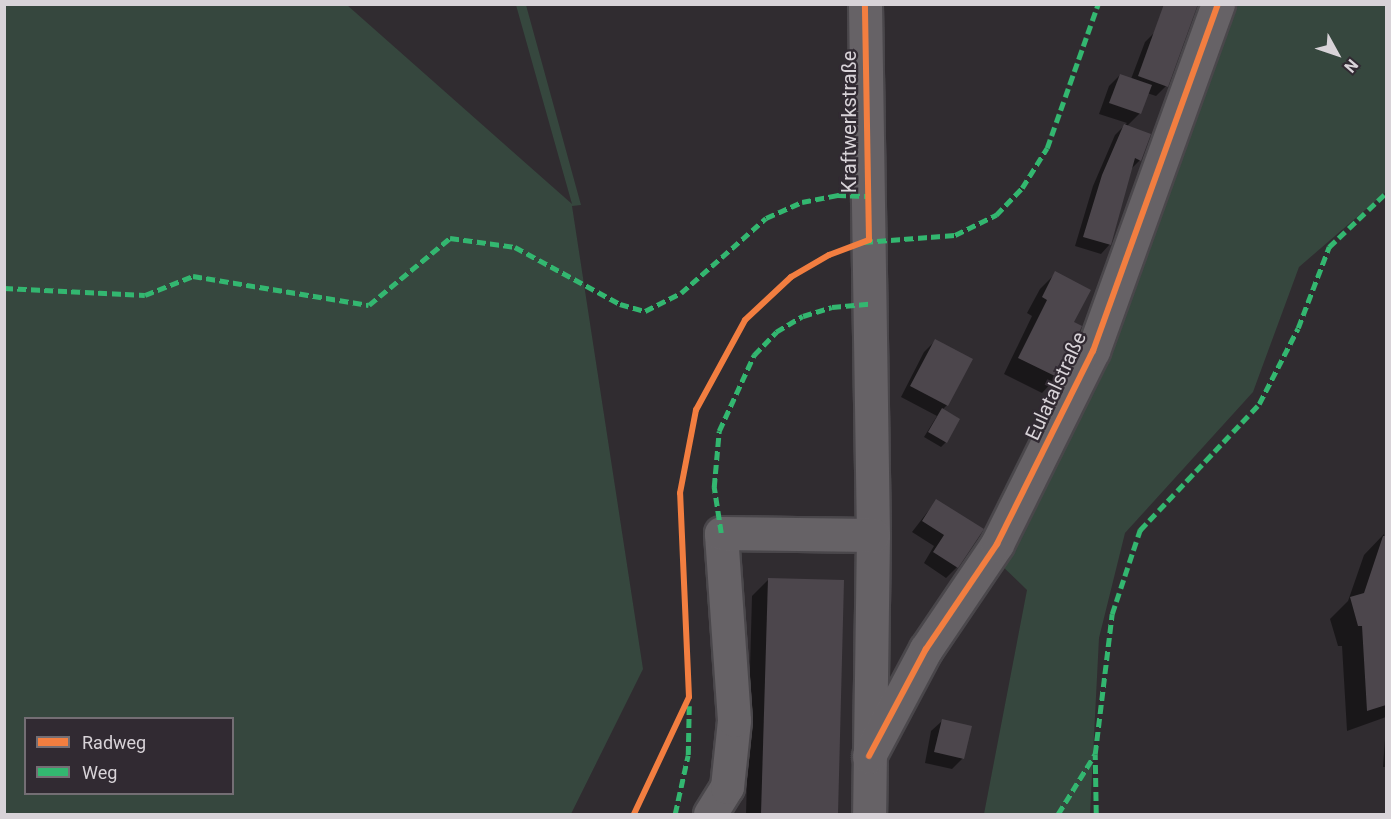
<!DOCTYPE html>
<meta charset="utf-8">
<style>
body{margin:0}
#map{position:relative;width:1391px;height:819px;overflow:hidden;background:#302c30;font-family:Roboto,sans-serif}
div>[style]{position:absolute}
.green>*{inset:0;background:#36473e}
.shadow>*{inset:0;background:#0007}
.building>*{inset:0;background:#4c464c}
.roads{filter:drop-shadow(2px 0 #4a474b) drop-shadow(-2px 0 #4a474b) drop-shadow(0 2px #4a474b) drop-shadow(0 -2px #4a474b)}
.minor>*{height:33px;margin:-16.5px;padding:0 16.5px;transform-origin:16.5px;border-radius:16.5px;background:#666266}
.quiet>*{height:4.5px;margin-top:-2.25px;transform-origin:0;background:repeating-linear-gradient(90deg,#33b770 0 9px,transparent 0 13.5px)}
.cycleway>*{height:6px;margin:-3px;padding:0 3px;transform-origin:3px;border-radius:3px;background:#f27e40}
span{translate:-50% -50%;white-space:nowrap;text-align:center;line-height:1.15;-webkit-text-stroke:4.5px #312a32;paint-order:stroke}
.street-label{font-size:20px;color:#d8d3d8}
.frame{position:absolute;inset:0;border:6px solid #d8d3d8;pointer-events:none}
.legend{position:absolute;left:24px;top:717px;width:210px;height:78px;box-sizing:border-box;background:#312a32;border:2px solid #746e74;margin:0;padding:8px 10px;list-style:none;font-size:18px;color:#d8d3d8}
.legend li{display:flex;align-items:center;gap:12px;height:30px}
.legend b{width:30px;border:2px solid #746e74}
.north{position:absolute;left:1307px;top:24px;width:60px;height:60px;-webkit-text-stroke:4px #312a32;paint-order:stroke;rotate:130deg;font-size:16px;font-weight:700;line-height:24px;text-align:center;color:#d8d3d8}
.north::after{content:'';display:block;margin:auto;width:21px;height:27px;background:#d8d3d8;clip-path:polygon(50% 0,100% 100%,50% 72%,0 100%)}
</style>
<div id="map">
<div class="green">
<i style="clip-path:polygon(evenodd,5px 4px,347px 5px,572px 204px,516px 5px,526px 5px,581px 205px,572px 206px,643px 669px,571px 814px,5px 814px,5px 4px,26px 718px,232px 718px,232px 794px,26px 794px,26px 718px)"></i>
<i style="clip-path:polygon(1235px 5px,1386px 5px,1386px 192px,1299px 267px,1253px 392px,1125px 533px,1099px 638px,1090px 814px,984px 814px,1027px 590px,997px 561px,1227px 15px)"></i>
</div>
<div class="shadow">
<i style="clip-path:polygon(1155px 32px,1166px 86px,1156px 96px,1147px 93px,1140px 113px,1127px 126px,1140px 160px,1131px 169px,1110px 244px,1101px 254px,1075px 246px,1093px 186px,1115px 135px,1127px 123px,1099px 114px,1109px 86px,1120px 75px,1131px 79px,1145px 42px)"></i>
<i style="clip-path:polygon(1056px 273px,1057px 377px,1042px 393px,1004px 374px,1032px 316px,1027px 313px,1040px 289px)"></i>
<i style="clip-path:polygon(935px 341px,947px 405px,942px 410px,946px 442px,941px 447px,924px 437px,937px 416px,901px 397px,924px 352px)"></i>
<i style="clip-path:polygon(936px 501px,957px 567px,946px 578px,924px 563px,934px 546px,912px 532px)"></i>
<i style="clip-path:polygon(1384px 534px,1386px 717px,1347px 731px,1342px 646px,1338px 646px,1330px 619px,1348px 601px,1364px 555px)"></i>
<i style="clip-path:polygon(768px 580px,843px 582px,836px 814px,746px 814px,752px 596px)"></i>
<i style="clip-path:polygon(942px 721px,963px 758px,952px 769px,925px 763px,931px 731px)"></i>
<i style="clip-path:polygon(1386px 725px,1386px 767px,1383px 767px)"></i>
</div>
<div class="building">
<i style="clip-path:polygon(1164px 4px,1198px 4px,1168px 87px,1138px 76px)"></i>
<i style="clip-path:polygon(1120px 74px,1152px 85px,1141px 114px,1109px 103px)"></i>
<i style="clip-path:polygon(1124px 124px,1151px 134px,1141px 161px,1135px 158px,1111px 245px,1083px 237px,1102px 175px)"></i>
<i style="clip-path:polygon(1055px 271px,1091px 290px,1074px 322px,1082px 326px,1059px 378px,1018px 358px,1047px 300px,1042px 297px)"></i>
<i style="clip-path:polygon(935px 339px,973px 359px,948px 406px,910px 386px)"></i>
<i style="clip-path:polygon(942px 408px,960px 419px,947px 443px,928px 432px)"></i>
<i style="clip-path:polygon(936px 499px,984px 529px,958px 568px,933px 552px,944px 535px,922px 521px)"></i>
<i style="clip-path:polygon(1383px 536px,1386px 536px,1386px 705px,1367px 711px,1362px 626px,1358px 626px,1350px 597px,1364px 593px)"></i>
<i style="clip-path:polygon(768px 578px,844px 580px,838px 814px,761px 814px)"></i>
<i style="clip-path:polygon(942px 719px,972px 726px,964px 759px,934px 752px)"></i>
</div>
<div class="roads">
<div class="minor">
<i style="left:865px;top:4px;width:531px;rotate:89.14deg"></i>
<i style="left:873px;top:535px;width:279px;rotate:90.8deg"></i>
<i style="left:869px;top:756px;width:121px;rotate:-62deg"></i>
<i style="left:926px;top:649px;width:127px;rotate:-55.9deg"></i>
<i style="left:997px;top:544px;width:216px;rotate:-63.6deg"></i>
<i style="left:1093px;top:351px;width:369px;rotate:-70.2deg"></i>
<i style="left:710px;top:814px;width:32px;rotate:-58deg"></i>
<i style="left:727px;top:787px;width:67px;rotate:-84deg"></i>
<i style="left:734px;top:720px;width:187px;rotate:-94deg"></i>
<i style="left:721px;top:533px;width:152px;rotate:0.8deg"></i>
</div>
</div>
<div class="quiet">
<i style="left:864px;top:242px;width:91px;rotate:-4.4deg"></i>
<i style="left:955px;top:235px;width:46px;rotate:-26deg"></i>
<i style="left:996px;top:215px;width:37px;rotate:-46deg"></i>
<i style="left:1022px;top:188px;width:47px;rotate:-58deg"></i>
<i style="left:1047px;top:148px;width:153px;rotate:-70.5deg"></i>
<i style="left:4px;top:288px;width:141px;rotate:2.8deg"></i>
<i style="left:145px;top:295px;width:52px;rotate:-21.6deg"></i>
<i style="left:193px;top:276px;width:178px;rotate:9.4deg"></i>
<i style="left:369px;top:305px;width:105px;rotate:-39.6deg"></i>
<i style="left:450px;top:238px;width:66px;rotate:7.9deg"></i>
<i style="left:515px;top:247px;width:119px;rotate:28.5deg"></i>
<i style="left:620px;top:304px;width:26px;rotate:16deg"></i>
<i style="left:645px;top:311px;width:40px;rotate:-26.6deg"></i>
<i style="left:681px;top:293px;width:113px;rotate:-41.4deg"></i>
<i style="left:766px;top:218px;width:39px;rotate:-24deg"></i>
<i style="left:802px;top:202px;width:36px;rotate:-11deg"></i>
<i style="left:837px;top:195px;width:29px;rotate:2deg"></i>
<i style="left:721px;top:533px;width:47px;rotate:-98.7deg"></i>
<i style="left:714px;top:487px;width:56px;rotate:-84.9deg"></i>
<i style="left:719px;top:431px;width:84px;rotate:-65.3deg"></i>
<i style="left:754px;top:355px;width:32px;rotate:-46deg"></i>
<i style="left:776px;top:332px;width:31px;rotate:-31deg"></i>
<i style="left:803px;top:316px;width:30px;rotate:-17deg"></i>
<i style="left:832px;top:307px;width:37px;rotate:-5deg"></i>
<i style="left:675px;top:814px;width:60px;rotate:-77.6deg"></i>
<i style="left:688px;top:755px;width:49px;rotate:-88.8deg"></i>
<i style="left:1058px;top:814px;width:70px;rotate:-58.3deg"></i>
<i style="left:1096px;top:814px;width:60px;rotate:-91deg"></i>
<i style="left:1095px;top:754px;width:141px;rotate:-83.1deg"></i>
<i style="left:1112px;top:614px;width:89px;rotate:-71.6deg"></i>
<i style="left:1140px;top:530px;width:173px;rotate:-46.6deg"></i>
<i style="left:1259px;top:404px;width:85px;rotate:-62.8deg"></i>
<i style="left:1298px;top:328px;width:87px;rotate:-69.1deg"></i>
<i style="left:1329px;top:247px;width:79px;rotate:-43.5deg"></i>
</div>
<div class="cycleway">
<i style="left:869px;top:756px;width:121px;rotate:-62deg"></i>
<i style="left:926px;top:649px;width:127px;rotate:-55.9deg"></i>
<i style="left:997px;top:544px;width:216px;rotate:-63.6deg"></i>
<i style="left:1093px;top:351px;width:369px;rotate:-70.2deg"></i>
<i style="left:634px;top:814px;width:129px;rotate:-64.8deg"></i>
<i style="left:689px;top:697px;width:204px;rotate:-92.5deg"></i>
<i style="left:680px;top:493px;width:85px;rotate:-79.1deg"></i>
<i style="left:696px;top:410px;width:102px;rotate:-61.4deg"></i>
<i style="left:745px;top:320px;width:63px;rotate:-43.1deg"></i>
<i style="left:791px;top:277px;width:44px;rotate:-30.1deg"></i>
<i style="left:829px;top:255px;width:43px;rotate:-20.6deg"></i>
<i style="left:869px;top:240px;width:236px;rotate:-91deg"></i>
</div>
<div class="street-label">
<span style="left:849px;top:122px;rotate:-90deg">Kraftwerkstraße</span>
<span style="left:1056px;top:386px;rotate:-65deg">Eulatalstraße</span>
</div>
<div class="frame"></div>
<ul class="legend">
<li><b style="height:8px;background:#f27e40"></b>Radweg</li>
<li><b style="height:8px;background:#33b770"></b>Weg</li>
</ul>
<div class="north">N</div>
</div>
